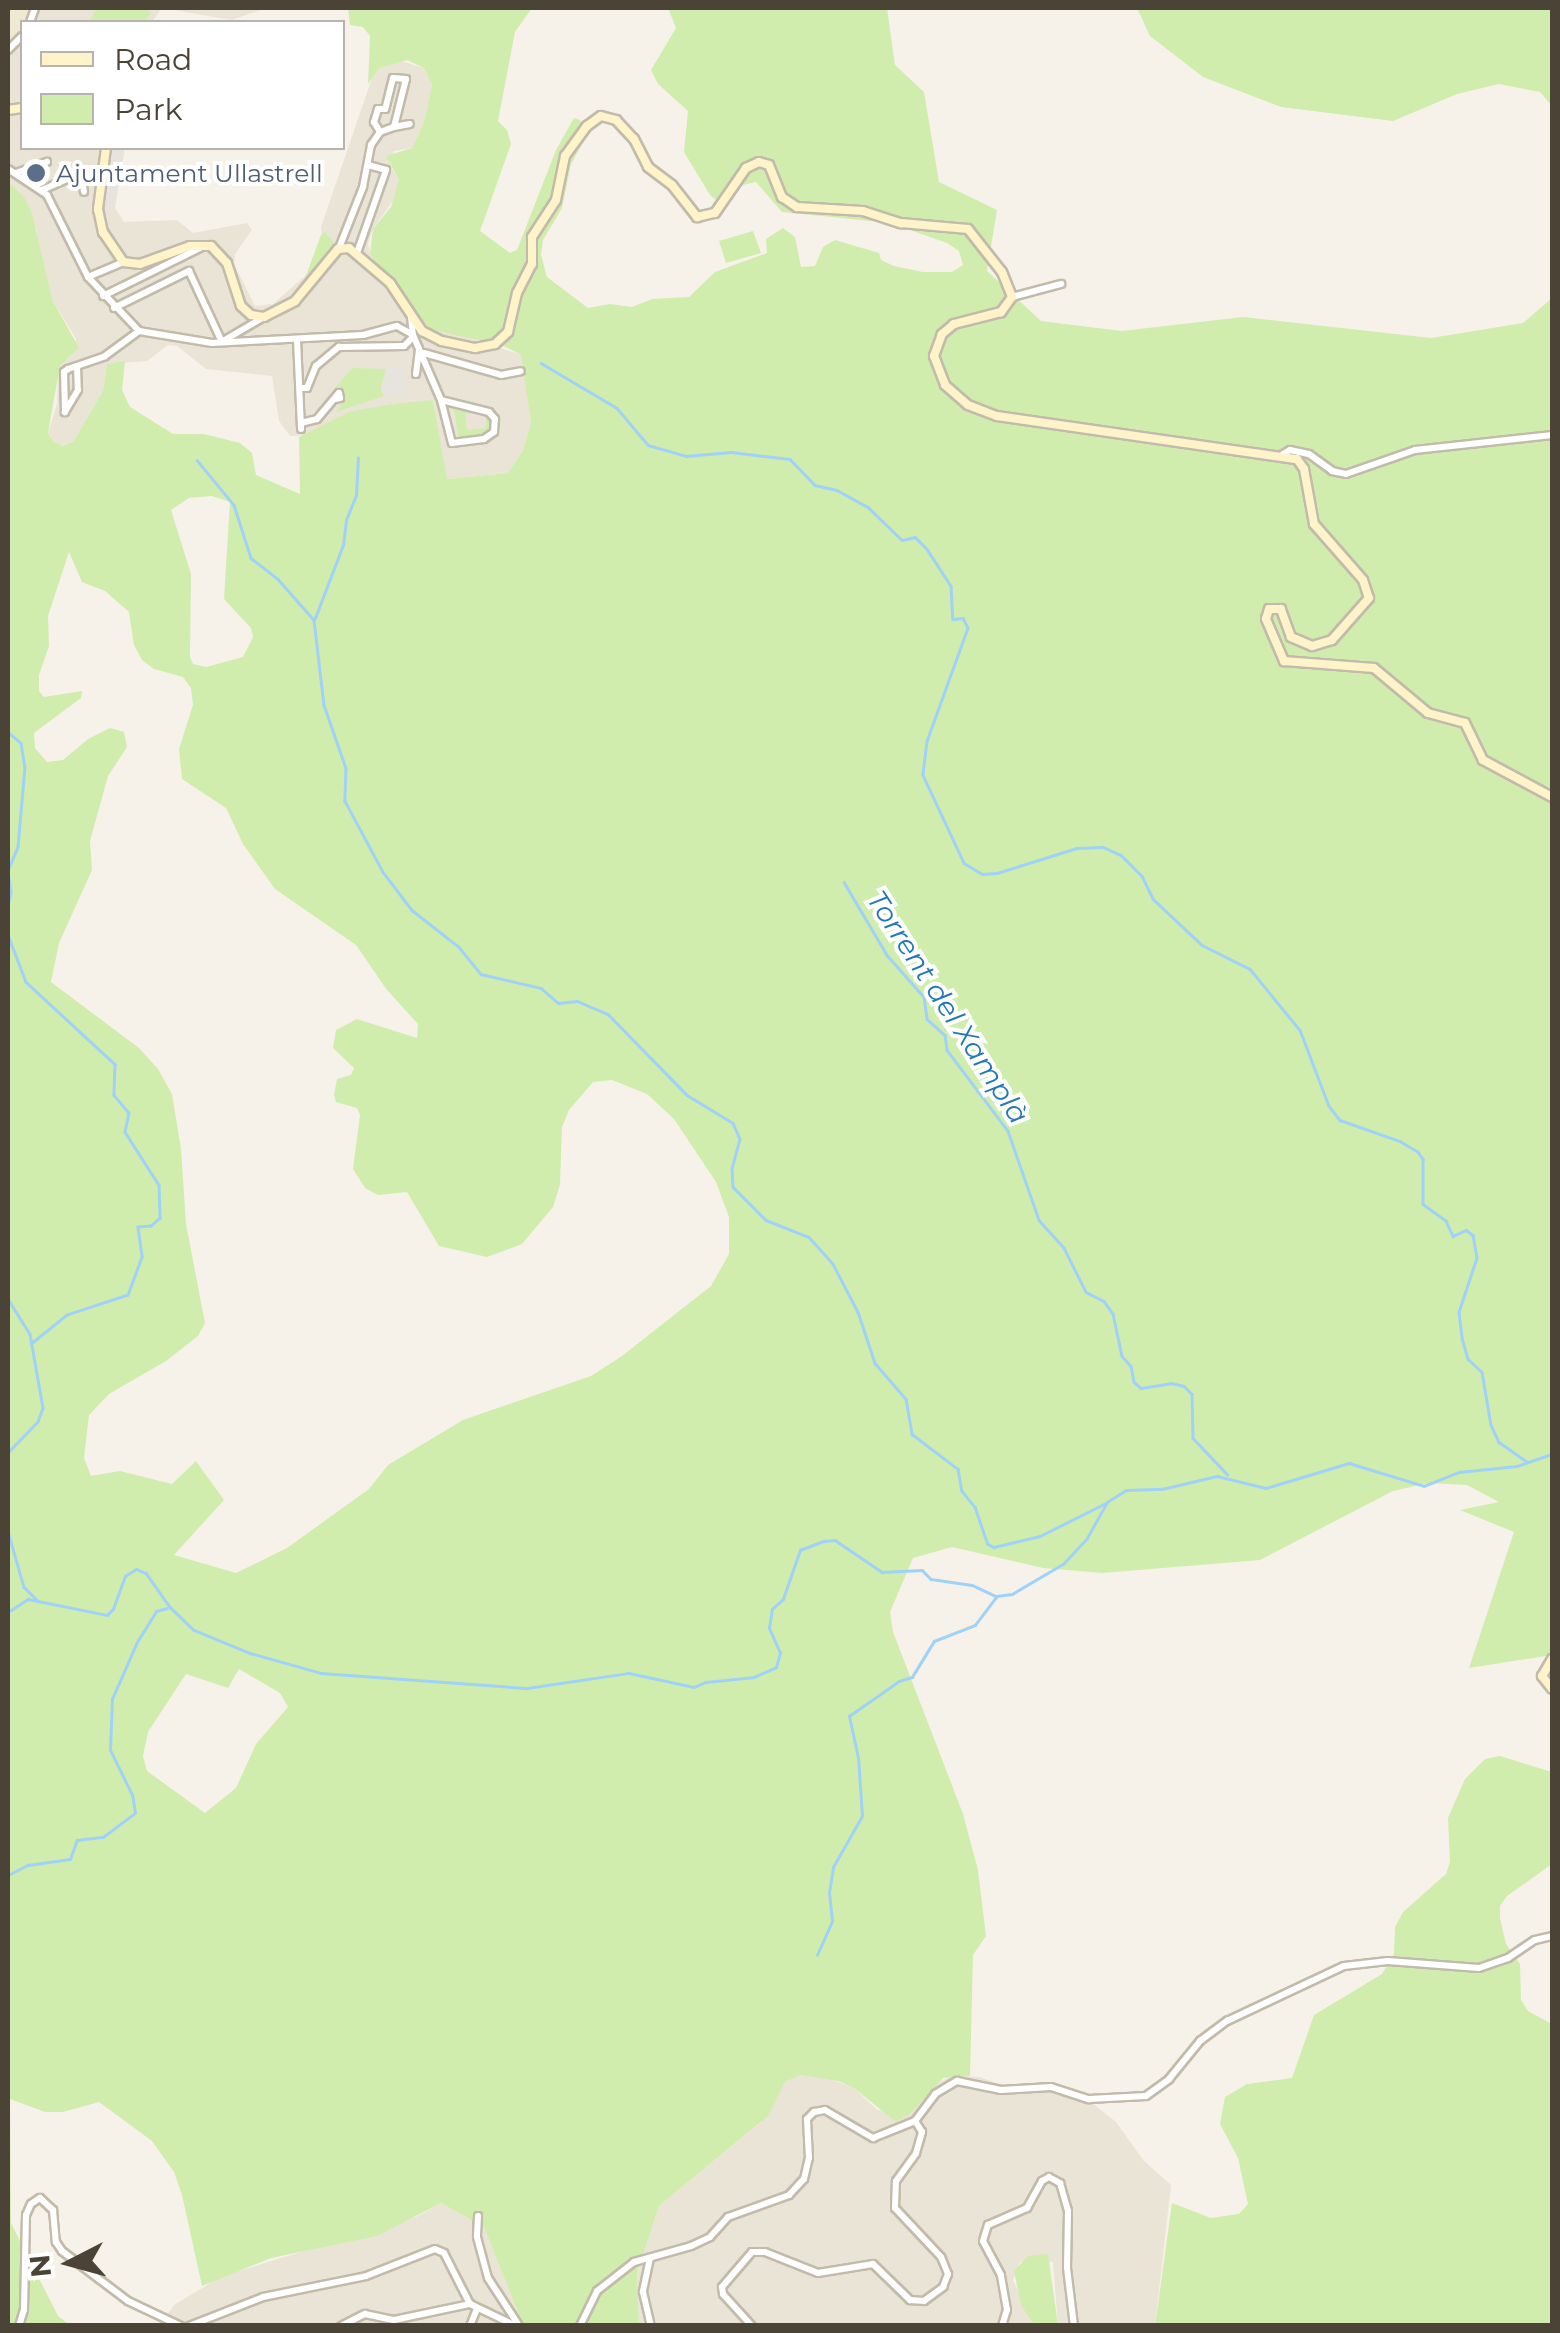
<!DOCTYPE html>
<meta charset="utf-8">
<style>
body{margin:0}
#map{position:relative;width:1560px;height:2333px;overflow:hidden;background:#f6f2e9;font-family:Montserrat,sans-serif}
div>[style]{position:absolute}
.residential>*{inset:0;background:#eae4d6}
.education>*{inset:0;background:#f0e8d1}
.green>*{inset:0;background:#d0edae}
.parking>*{inset:0;background:#e7e4e0}
.stream>*{height:2.5px;margin:-1.25px;padding:0 1.25px;transform-origin:1.25px;border-radius:1.25px;background:#a0d2f7}
.roads{filter:drop-shadow(2px 0 #c2baaa) drop-shadow(-2px 0 #c2baaa) drop-shadow(0 2px #c2baaa) drop-shadow(0 -2px #c2baaa)}
.street>*{height:6px;margin:-3px;padding:0 3px;transform-origin:3px;border-radius:3px;background:#fff}
.secondary>*{height:8px;margin:-4px;padding:0 4px;transform-origin:4px;border-radius:4px;background:#fff3c9}
.dots>*{width:28px;height:28px;translate:-50% -50%;box-sizing:border-box;border:5px solid #fff;border-radius:50%}
span{translate:-50% -50%;white-space:nowrap;text-align:center;line-height:1.15;-webkit-text-stroke:8px #fff;paint-order:stroke}
.service-label{font-size:25px;color:#4e5e75}
.left{translate:0 -50%;text-align:left}
.water-label{font-size:28px;color:#2377b8;font-style:italic}
.frame{position:absolute;inset:0;border:10px solid #4a4336;pointer-events:none}
.legend{position:absolute;left:20px;top:20px;width:325px;height:130px;box-sizing:border-box;background:#fff;border:2px solid #b7b4af;margin:0;padding:12px 18px;list-style:none;font-size:30px;color:#4a4336}
.legend li{display:flex;align-items:center;gap:20px;height:50px}
.legend b{width:50px;border:2px solid #b7b4af}
.north{position:absolute;left:20px;top:2213px;width:100px;height:100px;-webkit-text-stroke:8px #fff;paint-order:stroke;rotate:264deg;font-size:28px;font-weight:700;line-height:40px;text-align:center;color:#4a4336}
.north::after{content:'';display:block;margin:auto;width:35px;height:45px;background:#4a4336;clip-path:polygon(50% 0,100% 100%,50% 72%,0 100%)}
</style>
<div id="map">
<div class="residential">
<i style="clip-path:polygon(8px 8px,266px 8px,232px 20px,162px 8px,152px 22px,22px 22px,22px 148px,125px 148px,115px 208px,124px 222px,177px 220px,193px 233px,247px 223px,252px 230px,235px 254px,234px 264px,255px 306px,273px 304px,314px 268px,323px 248px,321px 227px,373px 75px,379px 68px,398px 60px,424px 68px,432px 85px,424px 122px,412px 148px,394px 151px,390px 165px,399px 180px,395px 198px,373px 229px,368px 244px,371px 254px,395px 280px,422px 323px,522px 355px,531px 423px,523px 450px,508px 473px,446px 479px,433px 400px,351px 411px,308px 435px,290px 436px,279px 421px,272px 376px,206px 369px,177px 346px,168px 345px,147px 361px,107px 364px,103px 391px,73px 442px,63px 446px,53px 441px,48px 433px,57px 404px,58px 375px,60px 366px,73px 354px,76px 339px,52px 299px,37px 249px,37px 230px,8px 182px)"></i>
<i style="clip-path:polygon(801px 2075px,828px 2078px,854px 2088px,877px 2110px,911px 2113px,936px 2084px,952px 2076px,979px 2077px,1006px 2086px,1041px 2082px,1073px 2088px,1116px 2122px,1144px 2161px,1171px 2185px,1155px 2325px,1058px 2325px,1053px 2262px,1020px 2262px,1013px 2280px,1034px 2326px,639px 2325px,637px 2273px,659px 2206px,761px 2122px,785px 2082px)"></i>
<i style="clip-path:polygon(441px 2203px,484px 2227px,521px 2320px,517px 2326px,159px 2326px,174px 2305px,222px 2276px,416px 2217px)"></i>
</div>
<div class="education">
<i style="clip-path:polygon(8px 8px,30px 8px,28px 19px,10px 43px)"></i>
</div>
<div class="green">
<i style="clip-path:polygon(97px 8px,142px 8px,151px 12px,145px 22px,89px 22px)"></i>
<i style="clip-path:polygon(evenodd,348px 8px,532px 8px,515px 32px,498px 121px,507px 130px,511px 144px,480px 231px,510px 253px,517px 250px,556px 150px,574px 118px,580px 120px,586px 137px,571px 164px,562px 208px,543px 240px,541px 255px,547px 277px,588px 308px,610px 304px,632px 307px,652px 299px,689px 297px,715px 272px,767px 253px,766px 239px,783px 228px,795px 237px,801px 267px,815px 266px,823px 247px,835px 240px,879px 253px,881px 260px,894px 266px,923px 272px,952px 272px,963px 265px,959px 251px,947px 243px,890px 223px,782px 212px,756px 182px,743px 185px,732px 198px,716px 200px,710px 195px,684px 152px,688px 111px,658px 84px,651px 70px,676px 28px,668px 8px,887px 8px,895px 65px,924px 92px,939px 182px,997px 210px,987px 271px,1041px 321px,1122px 331px,1243px 317px,1431px 338px,1523px 323px,1552px 298px,1552px 1655px,1469px 1668px,1514px 1532px,1460px 1510px,1499px 1502px,1467px 1485px,1429px 1483px,1393px 1491px,1260px 1560px,1102px 1573px,1043px 1568px,952px 1547px,913px 1558px,890px 1612px,893px 1632px,963px 1814px,978px 1870px,986px 1936px,973px 1955px,970px 2076px,943px 2078px,911px 2113px,896px 2122px,854px 2088px,838px 2081px,801px 2075px,785px 2082px,768px 2116px,659px 2206px,637px 2273px,639px 2325px,517px 2325px,521px 2320px,484px 2227px,441px 2203px,377px 2236px,271px 2258px,202px 2286px,182px 2195px,174px 2172px,152px 2141px,99px 2102px,63px 2112px,45px 2112px,10px 2099px,11px 2223px,58px 2316px,70px 2325px,8px 2325px,8px 182px,24px 197px,32px 213px,52px 299px,79px 348px,60px 366px,48px 433px,53px 441px,63px 446px,73px 442px,103px 391px,107px 364px,125px 361px,122px 390px,130px 407px,173px 434px,204px 434px,240px 443px,252px 453px,256px 475px,300px 494px,299px 437px,351px 411px,394px 404px,433px 400px,447px 479px,508px 473px,523px 450px,531px 423px,521px 355px,506px 347px,430px 329px,370px 254px,373px 229px,391px 207px,399px 180px,386px 156px,412px 148px,424px 122px,432px 85px,424px 68px,407px 60px,379px 68px,368px 84px,370px 36px,363px 27px,350px 25px,348px 8px,212px 496px,230px 502px,224px 599px,251px 628px,253px 637px,243px 657px,206px 667px,193px 664px,190px 657px,191px 574px,171px 510px,189px 498px,212px 496px,348px 8px,69px 552px,82px 582px,105px 591px,129px 612px,134px 645px,142px 660px,154px 669px,183px 677px,191px 688px,193px 705px,179px 749px,182px 779px,226px 808px,243px 844px,275px 889px,356px 945px,387px 990px,418px 1024px,417px 1038px,357px 1019px,336px 1030px,333px 1048px,354px 1068px,351px 1075px,337px 1079px,334px 1095px,336px 1102px,357px 1108px,360px 1115px,353px 1169px,365px 1188px,378px 1195px,407px 1192px,439px 1246px,487px 1257px,522px 1244px,553px 1207px,560px 1185px,562px 1127px,569px 1110px,593px 1082px,612px 1080px,647px 1094px,674px 1119px,716px 1182px,729px 1217px,729px 1254px,711px 1286px,622px 1356px,591px 1376px,463px 1420px,388px 1465px,369px 1489px,287px 1548px,236px 1573px,174px 1555px,224px 1500px,196px 1461px,172px 1484px,120px 1471px,91px 1476px,84px 1458px,89px 1415px,109px 1394px,166px 1361px,198px 1336px,205px 1323px,186px 1224px,181px 1149px,172px 1094px,158px 1069px,139px 1048px,51px 982px,59px 943px,92px 870px,90px 841px,108px 776px,127px 747px,124px 732px,110px 728px,88px 739px,63px 760px,47px 762px,35px 748px,34px 733px,81px 698px,82px 691px,44px 697px,39px 691px,39px 675px,49px 646px,48px 616px,69px 552px,348px 8px,239px 1669px,280px 1693px,288px 1707px,256px 1744px,236px 1788px,205px 1813px,147px 1771px,143px 1756px,148px 1732px,186px 1674px,228px 1688px,239px 1669px)"></i>
<i style="clip-path:polygon(1137px 8px,1552px 8px,1552px 106px,1540px 92px,1499px 84px,1457px 94px,1393px 121px,1281px 107px,1203px 77px,1150px 36px)"></i>
<i style="clip-path:polygon(753px 231px,761px 253px,726px 263px,719px 241px)"></i>
<i style="clip-path:polygon(325px 232px,336px 245px,304px 281px,321px 235px)"></i>
<i style="clip-path:polygon(352px 368px,386px 369px,381px 386px,384px 396px,336px 412px,344px 401px,335px 388px)"></i>
<i style="clip-path:polygon(451px 405px,482px 413px,465px 413px,467px 430px,486px 428px,486px 414px,492px 421px,491px 431px,455px 440px,458px 435px,454px 410px,447px 408px)"></i>
<i style="clip-path:polygon(1500px 1756px,1552px 1772px,1552px 1864px,1507px 1896px,1500px 1906px,1500px 1918px,1506px 1944px,1520px 1964px,1521px 2000px,1528px 2011px,1552px 2024px,1552px 2325px,1155px 2326px,1172px 2203px,1211px 2218px,1239px 2214px,1248px 2204px,1238px 2158px,1220px 2124px,1225px 2097px,1247px 2084px,1292px 2078px,1314px 2015px,1382px 1974px,1394px 1954px,1395px 1927px,1403px 1912px,1446px 1874px,1450px 1862px,1448px 1818px,1465px 1779px,1485px 1759px)"></i>
<i style="clip-path:polygon(1048px 2254px,1058px 2325px,1034px 2325px,1021px 2305px,1014px 2271px,1028px 2256px)"></i>
</div>
<div class="parking">
<i style="clip-path:polygon(109px 148px,122px 148px,121px 166px,113px 209px,102px 209px)"></i>
<i style="clip-path:polygon(404px 367px,406px 391px,384px 396px,381px 389px,386px 369px)"></i>
</div>
<div class="stream">
<i style="left:541px;top:363px;width:88px;rotate:30.6deg"></i>
<i style="left:617px;top:408px;width:48px;rotate:50deg"></i>
<i style="left:648px;top:445px;width:40px;rotate:16deg"></i>
<i style="left:686px;top:456px;width:45px;rotate:-5.1deg"></i>
<i style="left:731px;top:452px;width:59px;rotate:6.8deg"></i>
<i style="left:790px;top:459px;width:36px;rotate:46deg"></i>
<i style="left:815px;top:485px;width:23px;rotate:13deg"></i>
<i style="left:837px;top:490px;width:35px;rotate:29deg"></i>
<i style="left:868px;top:507px;width:47px;rotate:44.1deg"></i>
<i style="left:902px;top:540px;width:13px;rotate:-13deg"></i>
<i style="left:915px;top:537px;width:17px;rotate:45deg"></i>
<i style="left:927px;top:549px;width:44px;rotate:57deg"></i>
<i style="left:951px;top:586px;width:33px;rotate:87deg"></i>
<i style="left:953px;top:619px;width:10px;rotate:-6deg"></i>
<i style="left:963px;top:618px;width:11px;rotate:63deg"></i>
<i style="left:968px;top:628px;width:120px;rotate:109.9deg"></i>
<i style="left:927px;top:741px;width:34px;rotate:97deg"></i>
<i style="left:923px;top:775px;width:97px;rotate:65deg"></i>
<i style="left:964px;top:863px;width:21px;rotate:31deg"></i>
<i style="left:982px;top:874px;width:15px;rotate:-4deg"></i>
<i style="left:997px;top:873px;width:84px;rotate:-17.4deg"></i>
<i style="left:1077px;top:848px;width:26px;rotate:-2deg"></i>
<i style="left:1103px;top:847px;width:20px;rotate:24deg"></i>
<i style="left:1121px;top:855px;width:30px;rotate:45deg"></i>
<i style="left:1142px;top:876px;width:25px;rotate:64deg"></i>
<i style="left:1153px;top:899px;width:67px;rotate:43.2deg"></i>
<i style="left:1202px;top:945px;width:54px;rotate:26.6deg"></i>
<i style="left:1250px;top:969px;width:79px;rotate:50.7deg"></i>
<i style="left:1300px;top:1030px;width:81px;rotate:69.1deg"></i>
<i style="left:1329px;top:1106px;width:18px;rotate:52deg"></i>
<i style="left:1340px;top:1120px;width:64px;rotate:19.3deg"></i>
<i style="left:1400px;top:1141px;width:21px;rotate:31deg"></i>
<i style="left:1418px;top:1152px;width:9px;rotate:54deg"></i>
<i style="left:1423px;top:1159px;width:45px;rotate:90deg"></i>
<i style="left:1423px;top:1204px;width:29px;rotate:36deg"></i>
<i style="left:1446px;top:1221px;width:17px;rotate:65deg"></i>
<i style="left:1453px;top:1236px;width:14px;rotate:-25deg"></i>
<i style="left:1466px;top:1230px;width:9px;rotate:36deg"></i>
<i style="left:1473px;top:1235px;width:23px;rotate:80deg"></i>
<i style="left:1477px;top:1258px;width:57px;rotate:108.4deg"></i>
<i style="left:1459px;top:1312px;width:26px;rotate:83deg"></i>
<i style="left:1462px;top:1338px;width:22px;rotate:74deg"></i>
<i style="left:1468px;top:1359px;width:19px;rotate:43deg"></i>
<i style="left:1482px;top:1372px;width:54px;rotate:80.4deg"></i>
<i style="left:1491px;top:1425px;width:19px;rotate:65deg"></i>
<i style="left:1499px;top:1442px;width:33px;rotate:35deg"></i>
<i style="left:197px;top:460px;width:58px;rotate:50.6deg"></i>
<i style="left:234px;top:505px;width:56px;rotate:72.2deg"></i>
<i style="left:251px;top:558px;width:34px;rotate:38deg"></i>
<i style="left:278px;top:579px;width:55px;rotate:48.7deg"></i>
<i style="left:314px;top:620px;width:86px;rotate:83.3deg"></i>
<i style="left:324px;top:705px;width:67px;rotate:70.8deg"></i>
<i style="left:346px;top:768px;width:33px;rotate:92deg"></i>
<i style="left:345px;top:801px;width:81px;rotate:61.8deg"></i>
<i style="left:383px;top:872px;width:48px;rotate:52.7deg"></i>
<i style="left:412px;top:910px;width:60px;rotate:38.2deg"></i>
<i style="left:459px;top:947px;width:35px;rotate:51deg"></i>
<i style="left:481px;top:974px;width:62px;rotate:13.1deg"></i>
<i style="left:541px;top:988px;width:23px;rotate:41deg"></i>
<i style="left:558px;top:1003px;width:19px;rotate:-6deg"></i>
<i style="left:577px;top:1001px;width:34px;rotate:23deg"></i>
<i style="left:608px;top:1014px;width:113px;rotate:45.7deg"></i>
<i style="left:687px;top:1095px;width:54px;rotate:31.3deg"></i>
<i style="left:733px;top:1123px;width:17px;rotate:66deg"></i>
<i style="left:740px;top:1139px;width:30px;rotate:105deg"></i>
<i style="left:732px;top:1168px;width:19px;rotate:87deg"></i>
<i style="left:733px;top:1187px;width:47px;rotate:45deg"></i>
<i style="left:766px;top:1220px;width:46px;rotate:21.6deg"></i>
<i style="left:809px;top:1237px;width:36px;rotate:48deg"></i>
<i style="left:833px;top:1264px;width:54px;rotate:62.5deg"></i>
<i style="left:858px;top:1312px;width:54px;rotate:71.6deg"></i>
<i style="left:875px;top:1363px;width:48px;rotate:49.3deg"></i>
<i style="left:906px;top:1399px;width:36px;rotate:80deg"></i>
<i style="left:912px;top:1434px;width:58px;rotate:37.3deg"></i>
<i style="left:958px;top:1469px;width:22px;rotate:80deg"></i>
<i style="left:962px;top:1491px;width:21px;rotate:51deg"></i>
<i style="left:975px;top:1507px;width:39px;rotate:71deg"></i>
<i style="left:988px;top:1544px;width:7px;rotate:27deg"></i>
<i style="left:994px;top:1547px;width:47px;rotate:-13.4deg"></i>
<i style="left:1040px;top:1536px;width:72px;rotate:-26.6deg"></i>
<i style="left:315px;top:618px;width:78px;rotate:-69deg"></i>
<i style="left:343px;top:545px;width:25px;rotate:-83deg"></i>
<i style="left:346px;top:520px;width:27px;rotate:-68deg"></i>
<i style="left:356px;top:495px;width:37px;rotate:-87deg"></i>
<i style="left:8px;top:732px;width:17px;rotate:40deg"></i>
<i style="left:21px;top:743px;width:24px;rotate:81deg"></i>
<i style="left:25px;top:767px;width:80px;rotate:95deg"></i>
<i style="left:18px;top:847px;width:26px;rotate:113deg"></i>
<i style="left:8px;top:871px;width:22px;rotate:82deg"></i>
<i style="left:11px;top:893px;width:12px;rotate:104deg"></i>
<i style="left:844px;top:882px;width:85px;rotate:59.5deg"></i>
<i style="left:887px;top:955px;width:56px;rotate:48.6deg"></i>
<i style="left:924px;top:997px;width:22px;rotate:82deg"></i>
<i style="left:927px;top:1019px;width:24px;rotate:42deg"></i>
<i style="left:945px;top:1035px;width:15px;rotate:82deg"></i>
<i style="left:947px;top:1050px;width:101px;rotate:53deg"></i>
<i style="left:1008px;top:1131px;width:94px;rotate:70.8deg"></i>
<i style="left:1039px;top:1220px;width:38px;rotate:48deg"></i>
<i style="left:1064px;top:1248px;width:49px;rotate:63.4deg"></i>
<i style="left:1086px;top:1292px;width:20px;rotate:27deg"></i>
<i style="left:1104px;top:1301px;width:16px;rotate:55deg"></i>
<i style="left:1113px;top:1314px;width:43px;rotate:77.9deg"></i>
<i style="left:1122px;top:1356px;width:13px;rotate:48deg"></i>
<i style="left:1131px;top:1366px;width:16px;rotate:79deg"></i>
<i style="left:1134px;top:1382px;width:9px;rotate:41deg"></i>
<i style="left:1141px;top:1388px;width:30px;rotate:-9deg"></i>
<i style="left:1171px;top:1383px;width:13px;rotate:13deg"></i>
<i style="left:1184px;top:1386px;width:11px;rotate:45deg"></i>
<i style="left:1192px;top:1394px;width:44px;rotate:88.7deg"></i>
<i style="left:1193px;top:1438px;width:50px;rotate:46.6deg"></i>
<i style="left:8px;top:935px;width:50px;rotate:69deg"></i>
<i style="left:26px;top:982px;width:121px;rotate:42.7deg"></i>
<i style="left:115px;top:1064px;width:31px;rotate:92deg"></i>
<i style="left:114px;top:1095px;width:23px;rotate:50deg"></i>
<i style="left:129px;top:1113px;width:19px;rotate:102deg"></i>
<i style="left:125px;top:1132px;width:63px;rotate:57.3deg"></i>
<i style="left:159px;top:1185px;width:33px;rotate:88deg"></i>
<i style="left:160px;top:1218px;width:12px;rotate:138deg"></i>
<i style="left:151px;top:1226px;width:13px;rotate:176deg"></i>
<i style="left:138px;top:1227px;width:30px;rotate:82deg"></i>
<i style="left:142px;top:1257px;width:40px;rotate:110.2deg"></i>
<i style="left:128px;top:1295px;width:64px;rotate:161.8deg"></i>
<i style="left:67px;top:1315px;width:46px;rotate:141.1deg"></i>
<i style="left:8px;top:1299px;width:41px;rotate:57.8deg"></i>
<i style="left:30px;top:1334px;width:75px;rotate:80deg"></i>
<i style="left:43px;top:1408px;width:15px;rotate:110deg"></i>
<i style="left:38px;top:1422px;width:43px;rotate:134.1deg"></i>
<i style="left:8px;top:1531px;width:58px;rotate:74.1deg"></i>
<i style="left:24px;top:1587px;width:20px;rotate:45deg"></i>
<i style="left:8px;top:1612px;width:24px;rotate:-33deg"></i>
<i style="left:28px;top:1599px;width:81px;rotate:11.4deg"></i>
<i style="left:107px;top:1615px;width:8px;rotate:-45deg"></i>
<i style="left:113px;top:1609px;width:35px;rotate:-70deg"></i>
<i style="left:125px;top:1576px;width:13px;rotate:-32deg"></i>
<i style="left:136px;top:1569px;width:11px;rotate:22deg"></i>
<i style="left:146px;top:1573px;width:42px;rotate:54.8deg"></i>
<i style="left:170px;top:1607px;width:33px;rotate:44deg"></i>
<i style="left:194px;top:1630px;width:61px;rotate:22.3deg"></i>
<i style="left:250px;top:1653px;width:74px;rotate:15.7deg"></i>
<i style="left:321px;top:1673px;width:207px;rotate:4.2deg"></i>
<i style="left:527px;top:1688px;width:103px;rotate:-8.4deg"></i>
<i style="left:629px;top:1673px;width:66px;rotate:12.2deg"></i>
<i style="left:694px;top:1687px;width:13px;rotate:-23deg"></i>
<i style="left:706px;top:1682px;width:48px;rotate:-5.9deg"></i>
<i style="left:754px;top:1677px;width:24px;rotate:-24deg"></i>
<i style="left:776px;top:1667px;width:15px;rotate:-74deg"></i>
<i style="left:780px;top:1653px;width:27px;rotate:-114deg"></i>
<i style="left:769px;top:1628px;width:19px;rotate:-81deg"></i>
<i style="left:772px;top:1609px;width:15px;rotate:-42deg"></i>
<i style="left:783px;top:1599px;width:52px;rotate:-70.9deg"></i>
<i style="left:800px;top:1550px;width:26px;rotate:-21deg"></i>
<i style="left:824px;top:1541px;width:11px;rotate:-5deg"></i>
<i style="left:835px;top:1540px;width:57px;rotate:34.2deg"></i>
<i style="left:882px;top:1572px;width:40px;rotate:-2.9deg"></i>
<i style="left:922px;top:1570px;width:13px;rotate:45deg"></i>
<i style="left:931px;top:1579px;width:41px;rotate:8.3deg"></i>
<i style="left:972px;top:1585px;width:26px;rotate:25deg"></i>
<i style="left:996px;top:1596px;width:16px;rotate:-7deg"></i>
<i style="left:1012px;top:1594px;width:59px;rotate:-30.5deg"></i>
<i style="left:1063px;top:1564px;width:35px;rotate:-47deg"></i>
<i style="left:1087px;top:1538px;width:41px;rotate:-60.9deg"></i>
<i style="left:1107px;top:1502px;width:22px;rotate:-32deg"></i>
<i style="left:1126px;top:1490px;width:36px;rotate:-2deg"></i>
<i style="left:1162px;top:1489px;width:57px;rotate:-13.3deg"></i>
<i style="left:1217px;top:1476px;width:50px;rotate:13.8deg"></i>
<i style="left:1266px;top:1488px;width:87px;rotate:-16.8deg"></i>
<i style="left:1349px;top:1463px;width:78px;rotate:17deg"></i>
<i style="left:1424px;top:1486px;width:38px;rotate:-22deg"></i>
<i style="left:1459px;top:1472px;width:58px;rotate:-5.9deg"></i>
<i style="left:1517px;top:1466px;width:37px;rotate:-19deg"></i>
<i style="left:8px;top:1875px;width:22px;rotate:-27deg"></i>
<i style="left:28px;top:1865px;width:42px;rotate:-8.1deg"></i>
<i style="left:70px;top:1859px;width:20px;rotate:-70deg"></i>
<i style="left:77px;top:1840px;width:26px;rotate:-7deg"></i>
<i style="left:103px;top:1837px;width:40px;rotate:-37deg"></i>
<i style="left:135px;top:1813px;width:18px;rotate:-99deg"></i>
<i style="left:132px;top:1795px;width:50px;rotate:-116.1deg"></i>
<i style="left:110px;top:1750px;width:51px;rotate:-87.8deg"></i>
<i style="left:112px;top:1699px;width:62px;rotate:-66.3deg"></i>
<i style="left:137px;top:1642px;width:36px;rotate:-58deg"></i>
<i style="left:156px;top:1611px;width:11px;rotate:-15deg"></i>
<i style="left:817px;top:1955px;width:37px;rotate:-66deg"></i>
<i style="left:832px;top:1921px;width:28px;rotate:-96deg"></i>
<i style="left:829px;top:1893px;width:26px;rotate:-81deg"></i>
<i style="left:833px;top:1867px;width:59px;rotate:-60.4deg"></i>
<i style="left:862px;top:1816px;width:58px;rotate:-93.9deg"></i>
<i style="left:858px;top:1758px;width:43px;rotate:-102.1deg"></i>
<i style="left:849px;top:1716px;width:61px;rotate:-35deg"></i>
<i style="left:899px;top:1681px;width:14px;rotate:-17deg"></i>
<i style="left:912px;top:1677px;width:42px;rotate:-58.6deg"></i>
<i style="left:934px;top:1641px;width:44px;rotate:-21.3deg"></i>
<i style="left:975px;top:1625px;width:35px;rotate:-53deg"></i>
</div>
<div class="roads">
<div class="street">
<i style="left:30px;top:22px;width:15px;rotate:-70deg"></i>
<i style="left:8px;top:50px;width:20px;rotate:-45deg"></i>
<i style="left:394px;top:127px;width:16px;rotate:-11deg"></i>
<i style="left:8px;top:169px;width:47px;rotate:33.7deg"></i>
<i style="left:47px;top:195px;width:92px;rotate:63.4deg"></i>
<i style="left:88px;top:277px;width:74px;rotate:46.6deg"></i>
<i style="left:139px;top:331px;width:74px;rotate:9.3deg"></i>
<i style="left:212px;top:343px;width:151px;rotate:-3deg"></i>
<i style="left:363px;top:335px;width:35px;rotate:-15deg"></i>
<i style="left:397px;top:326px;width:18px;rotate:29deg"></i>
<i style="left:16px;top:173px;width:33px;rotate:-20deg"></i>
<i style="left:42px;top:190px;width:43px;rotate:-23.6deg"></i>
<i style="left:81px;top:173px;width:19px;rotate:81deg"></i>
<i style="left:339px;top:248px;width:66px;rotate:-68.5deg"></i>
<i style="left:363px;top:187px;width:43px;rotate:-79.2deg"></i>
<i style="left:371px;top:145px;width:16px;rotate:-55deg"></i>
<i style="left:380px;top:132px;width:15px;rotate:-20deg"></i>
<i style="left:394px;top:127px;width:49px;rotate:-76deg"></i>
<i style="left:406px;top:79px;width:13px;rotate:-176deg"></i>
<i style="left:393px;top:78px;width:32px;rotate:104deg"></i>
<i style="left:385px;top:109px;width:7px;rotate:180deg"></i>
<i style="left:378px;top:109px;width:14px;rotate:107deg"></i>
<i style="left:374px;top:122px;width:12px;rotate:59deg"></i>
<i style="left:357px;top:253px;width:88px;rotate:-70.7deg"></i>
<i style="left:386px;top:170px;width:18px;rotate:-164deg"></i>
<i style="left:88px;top:277px;width:38px;rotate:-23deg"></i>
<i style="left:103px;top:296px;width:108px;rotate:-26.3deg"></i>
<i style="left:1012px;top:297px;width:51px;rotate:-14.9deg"></i>
<i style="left:114px;top:308px;width:84px;rotate:-26.3deg"></i>
<i style="left:189px;top:271px;width:78px;rotate:65.1deg"></i>
<i style="left:411px;top:317px;width:18px;rotate:84deg"></i>
<i style="left:413px;top:335px;width:71px;rotate:66.7deg"></i>
<i style="left:441px;top:400px;width:44px;rotate:75.7deg"></i>
<i style="left:452px;top:443px;width:32px;rotate:-7deg"></i>
<i style="left:484px;top:439px;width:12px;rotate:-35deg"></i>
<i style="left:494px;top:432px;width:13px;rotate:-86deg"></i>
<i style="left:495px;top:419px;width:9px;rotate:-131deg"></i>
<i style="left:489px;top:412px;width:49px;rotate:-166deg"></i>
<i style="left:297px;top:340px;width:89px;rotate:87.4deg"></i>
<i style="left:223px;top:341px;width:48px;rotate:-30.3deg"></i>
<i style="left:424px;top:353px;width:80px;rotate:15.9deg"></i>
<i style="left:501px;top:375px;width:20px;rotate:-11deg"></i>
<i style="left:77px;top:366px;width:24px;rotate:88deg"></i>
<i style="left:78px;top:390px;width:26px;rotate:121deg"></i>
<i style="left:65px;top:412px;width:40px;rotate:-91.4deg"></i>
<i style="left:64px;top:372px;width:5px;rotate:-37deg"></i>
<i style="left:68px;top:369px;width:39px;rotate:-19deg"></i>
<i style="left:105px;top:356px;width:42px;rotate:-36.3deg"></i>
<i style="left:416px;top:374px;width:25px;rotate:-83deg"></i>
<i style="left:300px;top:388px;width:7px"></i>
<i style="left:307px;top:388px;width:24px;rotate:-68deg"></i>
<i style="left:316px;top:366px;width:30px;rotate:-40deg"></i>
<i style="left:339px;top:347px;width:65px;rotate:-0.9deg"></i>
<i style="left:404px;top:346px;width:13px;rotate:-45deg"></i>
<i style="left:301px;top:423px;width:16px;rotate:-14deg"></i>
<i style="left:317px;top:419px;width:34px;rotate:-50deg"></i>
<i style="left:339px;top:393px;width:5px;rotate:79deg"></i>
<i style="left:340px;top:398px;width:5px;rotate:169deg"></i>
<i style="left:1283px;top:454px;width:8px;rotate:-30deg"></i>
<i style="left:1290px;top:450px;width:19px;rotate:12deg"></i>
<i style="left:1309px;top:454px;width:29px;rotate:36deg"></i>
<i style="left:1332px;top:471px;width:14px;rotate:12deg"></i>
<i style="left:1346px;top:474px;width:73px;rotate:-19.2deg"></i>
<i style="left:1415px;top:450px;width:138px;rotate:-6.2deg"></i>
<i style="left:478px;top:2216px;width:21px;rotate:93deg"></i>
<i style="left:477px;top:2237px;width:42px;rotate:75deg"></i>
<i style="left:488px;top:2278px;width:55px;rotate:56.9deg"></i>
<i style="left:650px;top:2258px;width:35px;rotate:102deg"></i>
<i style="left:643px;top:2292px;width:35px;rotate:77deg"></i>
<i style="left:19px;top:2326px;width:17px;rotate:-73deg"></i>
<i style="left:24px;top:2310px;width:95px;rotate:-88.8deg"></i>
<i style="left:26px;top:2215px;width:12px;rotate:-66deg"></i>
<i style="left:31px;top:2204px;width:11px;rotate:-34deg"></i>
<i style="left:40px;top:2198px;width:18px;rotate:43deg"></i>
<i style="left:53px;top:2210px;width:32px;rotate:85deg"></i>
<i style="left:56px;top:2242px;width:11px;rotate:56deg"></i>
<i style="left:62px;top:2251px;width:83px;rotate:37.1deg"></i>
<i style="left:128px;top:2301px;width:59px;rotate:25.3deg"></i>
<i style="left:189px;top:2326px;width:79px;rotate:-21.4deg"></i>
<i style="left:263px;top:2297px;width:105px;rotate:-11.5deg"></i>
<i style="left:366px;top:2276px;width:74px;rotate:-21.4deg"></i>
<i style="left:435px;top:2249px;width:10px;rotate:24deg"></i>
<i style="left:444px;top:2253px;width:57px;rotate:63deg"></i>
<i style="left:341px;top:2326px;width:27px;rotate:-27deg"></i>
<i style="left:365px;top:2314px;width:30px;rotate:12deg"></i>
<i style="left:394px;top:2320px;width:78px;rotate:-11.9deg"></i>
<i style="left:470px;top:2304px;width:51px;rotate:25.6deg"></i>
<i style="left:470px;top:2326px;width:18px;rotate:-68deg"></i>
<i style="left:580px;top:2326px;width:39px;rotate:-64deg"></i>
<i style="left:597px;top:2291px;width:47px;rotate:-38.1deg"></i>
<i style="left:634px;top:2262px;width:59px;rotate:-15.7deg"></i>
<i style="left:691px;top:2246px;width:21px;rotate:-25deg"></i>
<i style="left:710px;top:2237px;width:27px;rotate:-48deg"></i>
<i style="left:728px;top:2217px;width:65px;rotate:-19.8deg"></i>
<i style="left:789px;top:2195px;width:22px;rotate:-47deg"></i>
<i style="left:804px;top:2179px;width:22px;rotate:-77deg"></i>
<i style="left:809px;top:2158px;width:39px;rotate:-93deg"></i>
<i style="left:807px;top:2119px;width:10px;rotate:-45deg"></i>
<i style="left:814px;top:2112px;width:11px;rotate:-10deg"></i>
<i style="left:825px;top:2110px;width:56px;rotate:30.3deg"></i>
<i style="left:873px;top:2138px;width:45px;rotate:-22deg"></i>
<i style="left:915px;top:2121px;width:34px;rotate:-53deg"></i>
<i style="left:935px;top:2094px;width:26px;rotate:-31deg"></i>
<i style="left:957px;top:2081px;width:45px;rotate:11.6deg"></i>
<i style="left:1001px;top:2090px;width:50px;rotate:-3.4deg"></i>
<i style="left:1051px;top:2087px;width:40px;rotate:18deg"></i>
<i style="left:1089px;top:2099px;width:57px;rotate:-3deg"></i>
<i style="left:1146px;top:2096px;width:29px;rotate:-36deg"></i>
<i style="left:1169px;top:2079px;width:49px;rotate:-50.8deg"></i>
<i style="left:1200px;top:2041px;width:34px;rotate:-37deg"></i>
<i style="left:1227px;top:2021px;width:129px;rotate:-25.2deg"></i>
<i style="left:1344px;top:1966px;width:44px;rotate:-6.5deg"></i>
<i style="left:1388px;top:1961px;width:91px;rotate:4.4deg"></i>
<i style="left:1479px;top:1968px;width:31px;rotate:-19deg"></i>
<i style="left:1508px;top:1958px;width:32px;rotate:-34deg"></i>
<i style="left:1535px;top:1940px;width:17px;rotate:-13deg"></i>
<i style="left:752px;top:2326px;width:43px;rotate:-132.2deg"></i>
<i style="left:723px;top:2294px;width:7px;rotate:-98deg"></i>
<i style="left:722px;top:2287px;width:46px;rotate:-49.4deg"></i>
<i style="left:752px;top:2252px;width:13px"></i>
<i style="left:765px;top:2252px;width:57px;rotate:21.6deg"></i>
<i style="left:818px;top:2273px;width:56px;rotate:-9.3deg"></i>
<i style="left:873px;top:2264px;width:52px;rotate:44.2deg"></i>
<i style="left:910px;top:2300px;width:14px;rotate:4deg"></i>
<i style="left:924px;top:2301px;width:24px;rotate:-36deg"></i>
<i style="left:943px;top:2287px;width:14px;rotate:-69deg"></i>
<i style="left:948px;top:2274px;width:18px;rotate:-112deg"></i>
<i style="left:941px;top:2257px;width:67px;rotate:-133.2deg"></i>
<i style="left:895px;top:2208px;width:27px;rotate:-88deg"></i>
<i style="left:896px;top:2181px;width:34px;rotate:-54deg"></i>
<i style="left:916px;top:2153px;width:22px;rotate:-74deg"></i>
<i style="left:922px;top:2132px;width:13px;rotate:-122deg"></i>
<i style="left:1002px;top:2326px;width:17px;rotate:-73deg"></i>
<i style="left:1007px;top:2310px;width:36px;rotate:-100deg"></i>
<i style="left:1001px;top:2275px;width:38px;rotate:-118deg"></i>
<i style="left:983px;top:2241px;width:17px;rotate:-73deg"></i>
<i style="left:988px;top:2225px;width:43px;rotate:-23.6deg"></i>
<i style="left:1027px;top:2208px;width:31px;rotate:-61deg"></i>
<i style="left:1042px;top:2181px;width:8px;rotate:-30deg"></i>
<i style="left:1049px;top:2177px;width:13px;rotate:29deg"></i>
<i style="left:1060px;top:2183px;width:29px;rotate:74deg"></i>
<i style="left:1068px;top:2211px;width:57px;rotate:91deg"></i>
<i style="left:1067px;top:2268px;width:58px;rotate:83.1deg"></i>
</div>
<div class="secondary">
<i style="left:8px;top:110px;width:14px;rotate:-8deg"></i>
<i style="left:106px;top:148px;width:62px;rotate:97.5deg"></i>
<i style="left:98px;top:209px;width:24px;rotate:78deg"></i>
<i style="left:103px;top:232px;width:36px;rotate:56deg"></i>
<i style="left:123px;top:262px;width:17px;rotate:7deg"></i>
<i style="left:140px;top:264px;width:53px;rotate:-19.8deg"></i>
<i style="left:190px;top:246px;width:21px"></i>
<i style="left:211px;top:246px;width:23px;rotate:47deg"></i>
<i style="left:227px;top:263px;width:45px;rotate:72deg"></i>
<i style="left:241px;top:306px;width:13px;rotate:42deg"></i>
<i style="left:251px;top:315px;width:13px;rotate:9deg"></i>
<i style="left:264px;top:317px;width:35px;rotate:-27deg"></i>
<i style="left:295px;top:301px;width:67px;rotate:-50.4deg"></i>
<i style="left:338px;top:249px;width:11px;rotate:-5deg"></i>
<i style="left:349px;top:248px;width:54px;rotate:40.5deg"></i>
<i style="left:390px;top:283px;width:58px;rotate:56.3deg"></i>
<i style="left:422px;top:331px;width:22px;rotate:27deg"></i>
<i style="left:442px;top:341px;width:34px;rotate:12deg"></i>
<i style="left:475px;top:348px;width:20px;rotate:-11deg"></i>
<i style="left:495px;top:344px;width:18px;rotate:-43deg"></i>
<i style="left:508px;top:332px;width:40px;rotate:-77deg"></i>
<i style="left:517px;top:293px;width:33px;rotate:-63deg"></i>
<i style="left:532px;top:264px;width:27px;rotate:-90deg"></i>
<i style="left:532px;top:237px;width:44px;rotate:-57deg"></i>
<i style="left:556px;top:200px;width:45px;rotate:-78.4deg"></i>
<i style="left:565px;top:156px;width:37px;rotate:-54deg"></i>
<i style="left:587px;top:126px;width:17px;rotate:-36deg"></i>
<i style="left:601px;top:116px;width:16px;rotate:15deg"></i>
<i style="left:616px;top:120px;width:26px;rotate:47deg"></i>
<i style="left:634px;top:139px;width:31px;rotate:63deg"></i>
<i style="left:648px;top:167px;width:30px;rotate:37deg"></i>
<i style="left:672px;top:185px;width:41px;rotate:52deg"></i>
<i style="left:697px;top:217px;width:18px;rotate:-13deg"></i>
<i style="left:715px;top:213px;width:55px;rotate:-55.4deg"></i>
<i style="left:746px;top:168px;width:14px;rotate:-25deg"></i>
<i style="left:759px;top:162px;width:10px;rotate:17deg"></i>
<i style="left:769px;top:165px;width:35px;rotate:68deg"></i>
<i style="left:782px;top:197px;width:18px;rotate:34deg"></i>
<i style="left:797px;top:207px;width:66px;rotate:3.5deg"></i>
<i style="left:863px;top:211px;width:40px;rotate:18deg"></i>
<i style="left:901px;top:223px;width:67px;rotate:5.1deg"></i>
<i style="left:968px;top:229px;width:55px;rotate:51.7deg"></i>
<i style="left:1002px;top:272px;width:27px;rotate:68deg"></i>
<i style="left:1012px;top:297px;width:19px;rotate:126deg"></i>
<i style="left:1001px;top:312px;width:49px;rotate:165.7deg"></i>
<i style="left:954px;top:324px;width:16px;rotate:140deg"></i>
<i style="left:942px;top:334px;width:23px;rotate:110deg"></i>
<i style="left:934px;top:356px;width:31px;rotate:69deg"></i>
<i style="left:945px;top:385px;width:30px;rotate:41deg"></i>
<i style="left:968px;top:405px;width:31px;rotate:21deg"></i>
<i style="left:997px;top:416px;width:303px;rotate:8.2deg"></i>
<i style="left:1297px;top:459px;width:12px;rotate:55deg"></i>
<i style="left:1304px;top:469px;width:56px;rotate:79.7deg"></i>
<i style="left:1314px;top:524px;width:74px;rotate:48.8deg"></i>
<i style="left:1363px;top:580px;width:19px;rotate:72deg"></i>
<i style="left:1369px;top:598px;width:56px;rotate:131.4deg"></i>
<i style="left:1332px;top:640px;width:21px;rotate:163deg"></i>
<i style="left:1312px;top:646px;width:23px;rotate:-157deg"></i>
<i style="left:1291px;top:637px;width:30px;rotate:-110deg"></i>
<i style="left:1281px;top:609px;width:12px;rotate:180deg"></i>
<i style="left:1269px;top:609px;width:10px;rotate:107deg"></i>
<i style="left:1266px;top:619px;width:46px;rotate:66.8deg"></i>
<i style="left:1284px;top:661px;width:90px;rotate:4.4deg"></i>
<i style="left:1374px;top:668px;width:70px;rotate:39.8deg"></i>
<i style="left:1428px;top:713px;width:38px;rotate:15deg"></i>
<i style="left:1465px;top:723px;width:41px;rotate:64.1deg"></i>
<i style="left:1483px;top:760px;width:78px;rotate:28.2deg"></i>
<i style="left:1552px;top:1659px;width:20px;rotate:120deg"></i>
<i style="left:1542px;top:1676px;width:16px;rotate:52deg"></i>
</div>
</div>
<div class="dots">
<i style="left:36px;top:173px;background:#5c6f8a"></i>
</div>
<div class="service-label">
<span class="left" style="left:56px;top:173px">Ajuntament Ullastrell</span>
</div>
<div class="water-label">
<span style="left:948px;top:1007px;rotate:57deg">Torrent del Xamplà</span>
</div>
<div class="frame"></div>
<ul class="legend">
<li><b style="height:12px;background:#fff3c9"></b>Road</li>
<li><b style="height:28px;background:#d0edae"></b>Park</li>
</ul>
<div class="north">N</div>
</div>
